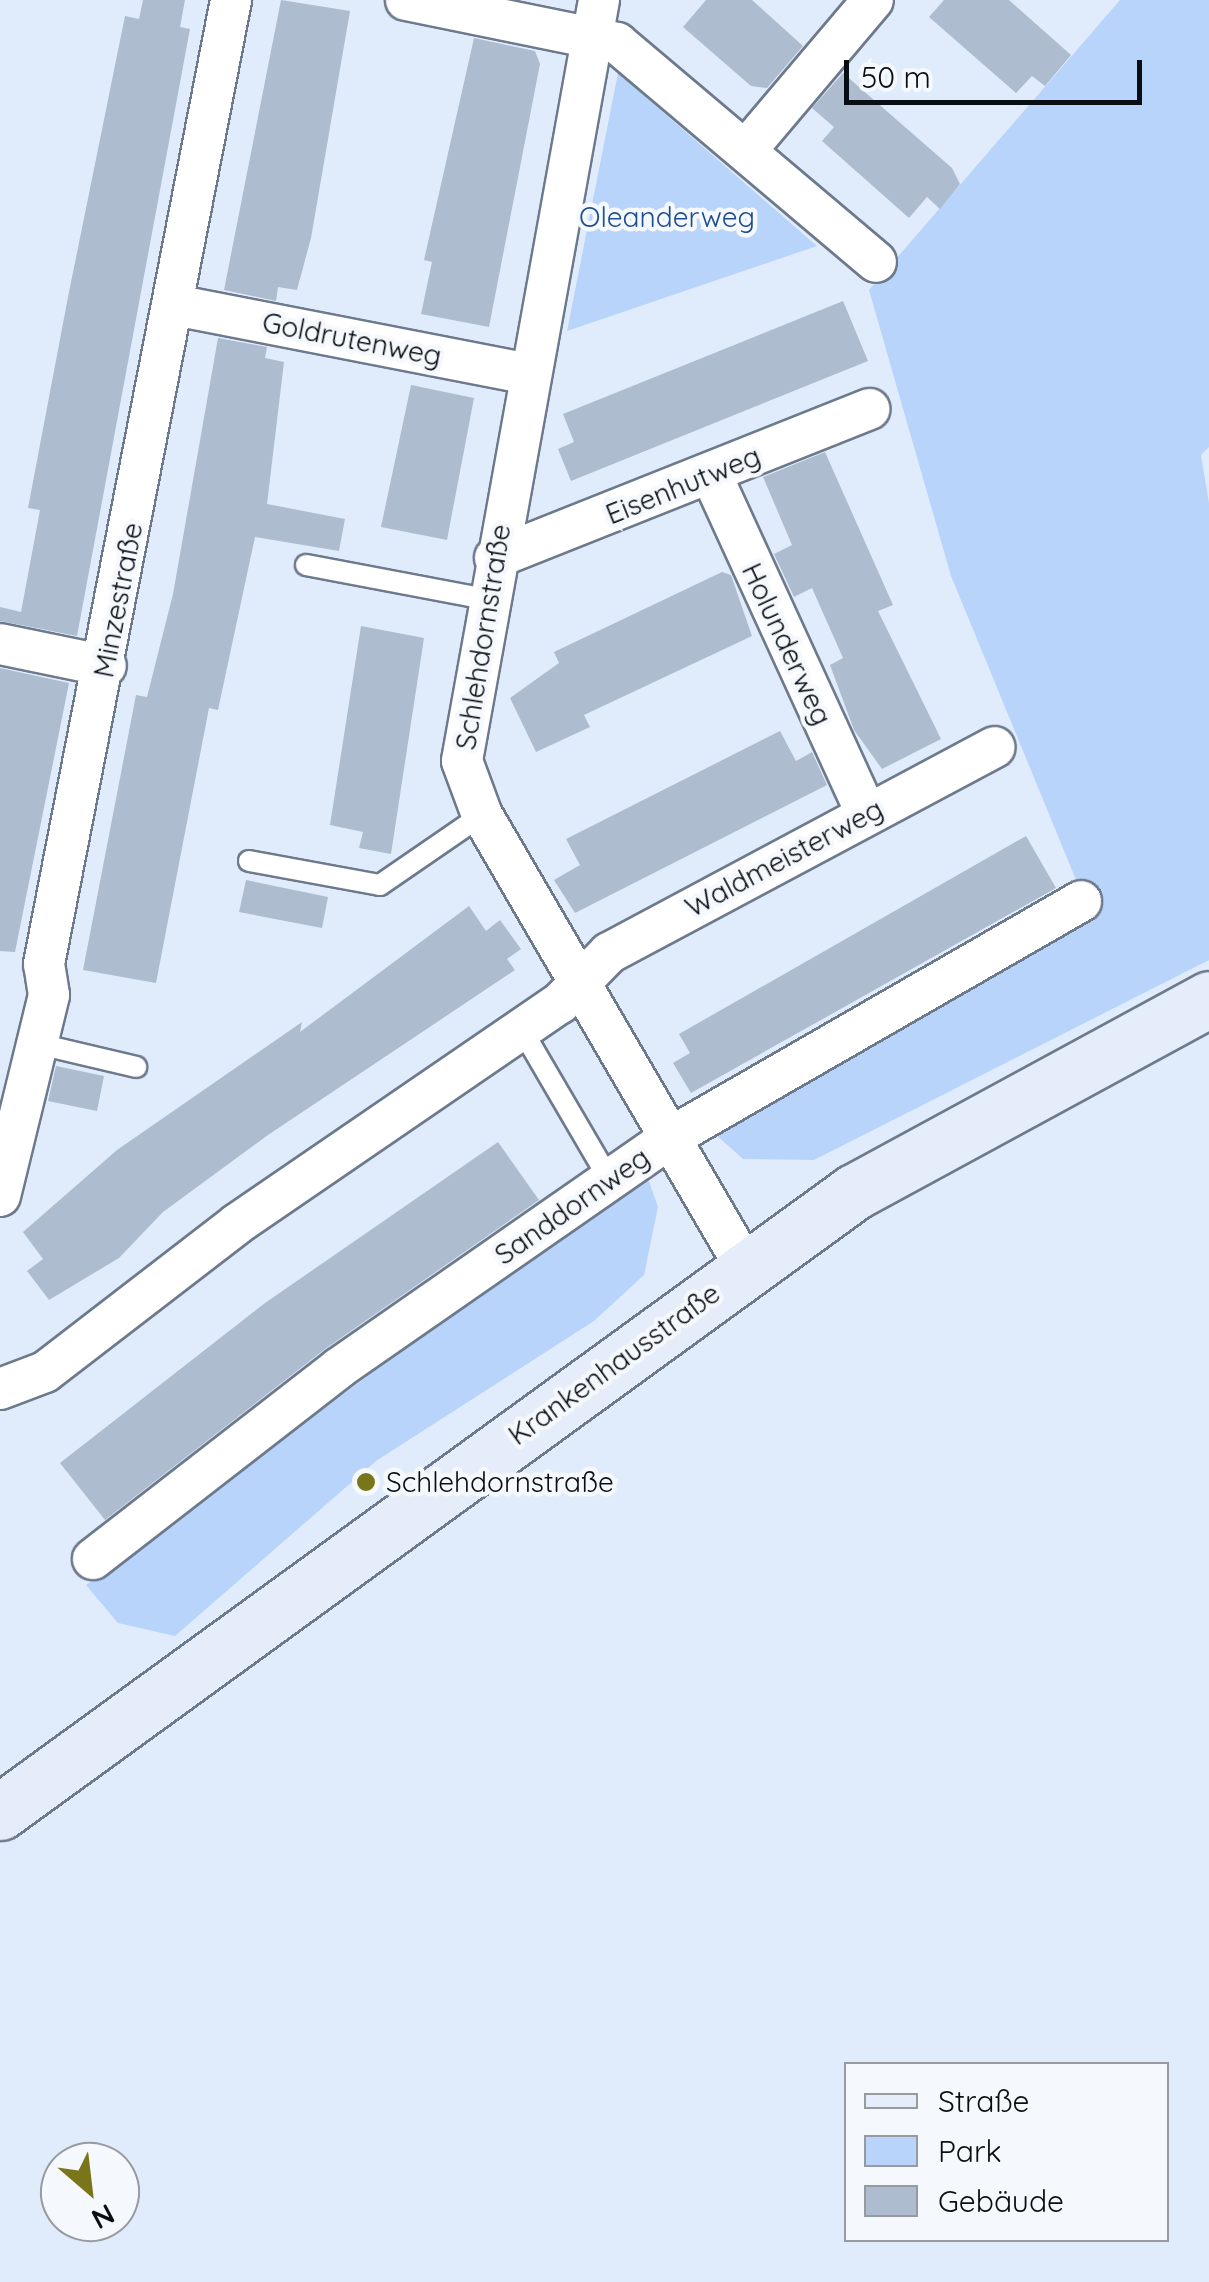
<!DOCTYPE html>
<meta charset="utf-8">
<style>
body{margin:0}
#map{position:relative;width:1209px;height:2282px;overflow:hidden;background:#e0ecfc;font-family:Quicksand,sans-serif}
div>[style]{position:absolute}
.green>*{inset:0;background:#b8d4fb}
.building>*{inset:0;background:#aebccf}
.roads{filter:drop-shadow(2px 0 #6d7a8c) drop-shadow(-2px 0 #6d7a8c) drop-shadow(0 2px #6d7a8c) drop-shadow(0 -2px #6d7a8c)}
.lane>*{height:20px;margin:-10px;padding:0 10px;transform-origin:10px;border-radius:10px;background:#fff}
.street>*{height:40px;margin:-20px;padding:0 20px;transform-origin:20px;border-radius:20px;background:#fff}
.secondary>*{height:55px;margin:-27.5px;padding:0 27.5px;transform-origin:27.5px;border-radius:27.5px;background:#e4edf9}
.dots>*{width:28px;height:28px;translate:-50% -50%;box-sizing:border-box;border:5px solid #f5f8fc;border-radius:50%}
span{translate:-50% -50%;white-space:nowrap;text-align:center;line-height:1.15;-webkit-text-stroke:9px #f5f8fc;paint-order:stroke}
.park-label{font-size:28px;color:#1d4e90}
.street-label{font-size:28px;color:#090e14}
.poi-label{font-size:28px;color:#090e14}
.left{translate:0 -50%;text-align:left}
.legend{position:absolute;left:844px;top:2062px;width:325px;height:180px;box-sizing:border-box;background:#f5f8fc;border:2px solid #979a9f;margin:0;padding:12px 18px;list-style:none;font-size:30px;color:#090e14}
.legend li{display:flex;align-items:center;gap:20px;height:50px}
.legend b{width:50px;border:2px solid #979a9f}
.north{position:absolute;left:40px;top:2142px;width:100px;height:100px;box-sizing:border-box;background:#f5f8fc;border:2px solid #979a9f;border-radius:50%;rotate:152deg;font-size:28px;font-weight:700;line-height:40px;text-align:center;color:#090e14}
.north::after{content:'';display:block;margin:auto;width:35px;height:45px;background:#79751a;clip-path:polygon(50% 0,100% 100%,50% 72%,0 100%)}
.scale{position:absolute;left:844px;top:60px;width:298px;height:45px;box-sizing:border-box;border:5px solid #090e14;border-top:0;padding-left:12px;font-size:30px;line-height:35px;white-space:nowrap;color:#090e14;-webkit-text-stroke:8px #f5f8fc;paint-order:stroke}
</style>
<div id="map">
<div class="green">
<i style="clip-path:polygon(1120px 0,1209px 0,1209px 447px,1201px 455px,1209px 503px,1209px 960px,814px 1160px,743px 1159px,706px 1126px,1088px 909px,951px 576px,869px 290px)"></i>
<i style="clip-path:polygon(618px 73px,817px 246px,567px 331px)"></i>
<i style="clip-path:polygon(645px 1170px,658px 1207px,644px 1275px,594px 1321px,376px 1461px,175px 1636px,118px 1623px,86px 1585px)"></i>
</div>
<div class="building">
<i style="clip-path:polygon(143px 0,185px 0,180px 27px,190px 29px,77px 636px,0 621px,0 607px,21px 612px,40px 510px,28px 508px,68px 297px,125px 16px,139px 19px)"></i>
<i style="clip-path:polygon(281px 0,350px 11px,311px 238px,297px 290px,278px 287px,276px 301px,224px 290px)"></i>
<i style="clip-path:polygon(706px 0,752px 0,803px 46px,767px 88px,751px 86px,683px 27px)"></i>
<i style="clip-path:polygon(944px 0,1009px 0,1071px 55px,1045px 86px,1032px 76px,1016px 93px,929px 17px)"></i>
<i style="clip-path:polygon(474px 38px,535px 51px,540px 64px,489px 327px,421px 314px,432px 262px,424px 260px)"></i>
<i style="clip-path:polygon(843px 73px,952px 168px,960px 184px,940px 209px,927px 197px,909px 218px,822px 141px,834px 127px,812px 108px)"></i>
<i style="clip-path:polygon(843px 301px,868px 361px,571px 481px,558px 449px,574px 442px,563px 414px)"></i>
<i style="clip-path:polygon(218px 338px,267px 347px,265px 358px,284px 362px,267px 504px,345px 519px,339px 551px,255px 537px,218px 710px,209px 708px,156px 983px,83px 970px,136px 695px,147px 697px,173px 594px)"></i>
<i style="clip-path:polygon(411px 385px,474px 398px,447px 540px,381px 527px)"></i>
<i style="clip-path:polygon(825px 452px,893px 605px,878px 611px,941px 739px,882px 769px,854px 730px,830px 665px,843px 658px,812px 588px,794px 597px,774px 554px,792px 545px,763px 477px)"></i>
<i style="clip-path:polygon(722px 572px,731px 575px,752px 636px,584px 715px,590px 727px,536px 752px,510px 698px,559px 663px,554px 652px)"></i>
<i style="clip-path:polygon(361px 626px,424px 638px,391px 854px,359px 848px,363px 832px,330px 825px)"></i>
<i style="clip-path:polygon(0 668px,69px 683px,15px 952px,0 951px)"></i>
<i style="clip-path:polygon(780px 731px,796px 761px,812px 752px,827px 785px,575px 913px,554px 880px,580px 865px,566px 839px)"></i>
<i style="clip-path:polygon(1026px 836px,1056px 888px,691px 1093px,673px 1063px,690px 1053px,679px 1034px)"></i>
<i style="clip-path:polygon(246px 880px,328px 897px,322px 928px,239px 912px)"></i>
<i style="clip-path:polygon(469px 906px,486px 931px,500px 920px,521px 949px,507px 959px,515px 970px,268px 1135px,163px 1212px,119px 1258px,49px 1300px,27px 1271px,43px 1259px,23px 1232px,117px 1150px,302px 1022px,300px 1032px)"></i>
<i style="clip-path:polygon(56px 1066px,104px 1076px,97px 1111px,48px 1101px)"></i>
<i style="clip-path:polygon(498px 1142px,539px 1200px,325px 1349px,105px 1520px,60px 1463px,265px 1303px)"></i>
</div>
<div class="roads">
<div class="lane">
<i style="left:306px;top:565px;width:183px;rotate:10.7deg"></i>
<i style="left:249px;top:861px;width:133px;rotate:10.4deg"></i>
<i style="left:380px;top:885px;width:124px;rotate:-34.5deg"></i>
<i style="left:522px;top:1030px;width:159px;rotate:59.7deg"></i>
<i style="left:39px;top:1044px;width:100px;rotate:13.3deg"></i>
</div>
<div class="street">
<i style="left:406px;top:0;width:215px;rotate:11.5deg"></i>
<i style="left:617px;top:43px;width:339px;rotate:40.2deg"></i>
<i style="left:599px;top:0;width:773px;rotate:100.21deg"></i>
<i style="left:462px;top:761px;width:58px;rotate:69.7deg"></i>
<i style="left:482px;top:815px;width:524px;rotate:59.77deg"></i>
<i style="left:747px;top:149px;width:195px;rotate:-49.8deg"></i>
<i style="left:174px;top:305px;width:362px;rotate:11deg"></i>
<i style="left:711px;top:474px;width:373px;rotate:65.4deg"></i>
<i style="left:495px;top:558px;width:403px;rotate:-21.7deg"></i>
<i style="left:0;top:644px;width:108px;rotate:11.7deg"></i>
<i style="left:0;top:1196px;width:207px;rotate:-76.3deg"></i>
<i style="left:49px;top:995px;width:31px;rotate:-99deg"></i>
<i style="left:44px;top:964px;width:982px;rotate:-79.02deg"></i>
<i style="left:0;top:1389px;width:48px;rotate:-20.7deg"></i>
<i style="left:45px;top:1372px;width:242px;rotate:-37.6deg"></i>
<i style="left:237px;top:1224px;width:391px;rotate:-34.4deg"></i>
<i style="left:560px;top:1003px;width:70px;rotate:-45.6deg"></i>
<i style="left:609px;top:953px;width:437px;rotate:-28.1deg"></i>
<i style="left:93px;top:1559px;width:311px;rotate:-37.8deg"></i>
<i style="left:339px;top:1368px;width:404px;rotate:-34.8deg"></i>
<i style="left:671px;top:1137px;width:473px;rotate:-29.9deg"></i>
</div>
<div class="secondary">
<i style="left:0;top:1812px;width:1055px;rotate:-35.98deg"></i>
<i style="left:854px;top:1192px;width:404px;rotate:-28.5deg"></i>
</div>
</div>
<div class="dots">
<i style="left:366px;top:1482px;background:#79751a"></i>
</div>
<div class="park-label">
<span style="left:667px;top:217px">Oleanderweg</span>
</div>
<div class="street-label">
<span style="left:352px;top:339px;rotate:11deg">Goldrutenweg</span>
<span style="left:683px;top:485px;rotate:-22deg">Eisenhutweg</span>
<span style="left:118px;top:600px;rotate:-79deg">Minzestraße</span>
<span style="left:483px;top:637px;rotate:-81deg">Schlehdornstraße</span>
<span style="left:787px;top:644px;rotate:65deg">Holunderweg</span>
<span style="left:784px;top:858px;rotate:-28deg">Waldmeisterweg</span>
<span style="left:572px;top:1206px;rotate:-35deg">Sanddornweg</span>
<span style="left:614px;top:1364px;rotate:-36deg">Krankenhausstraße</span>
</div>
<div class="poi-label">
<span class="left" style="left:386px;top:1482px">Schlehdornstraße</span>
</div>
<ul class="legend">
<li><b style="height:12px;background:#e4edf9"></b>Straße</li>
<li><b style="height:28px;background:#b8d4fb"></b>Park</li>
<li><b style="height:28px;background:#aebccf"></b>Gebäude</li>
</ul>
<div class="north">N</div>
<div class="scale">50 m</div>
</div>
